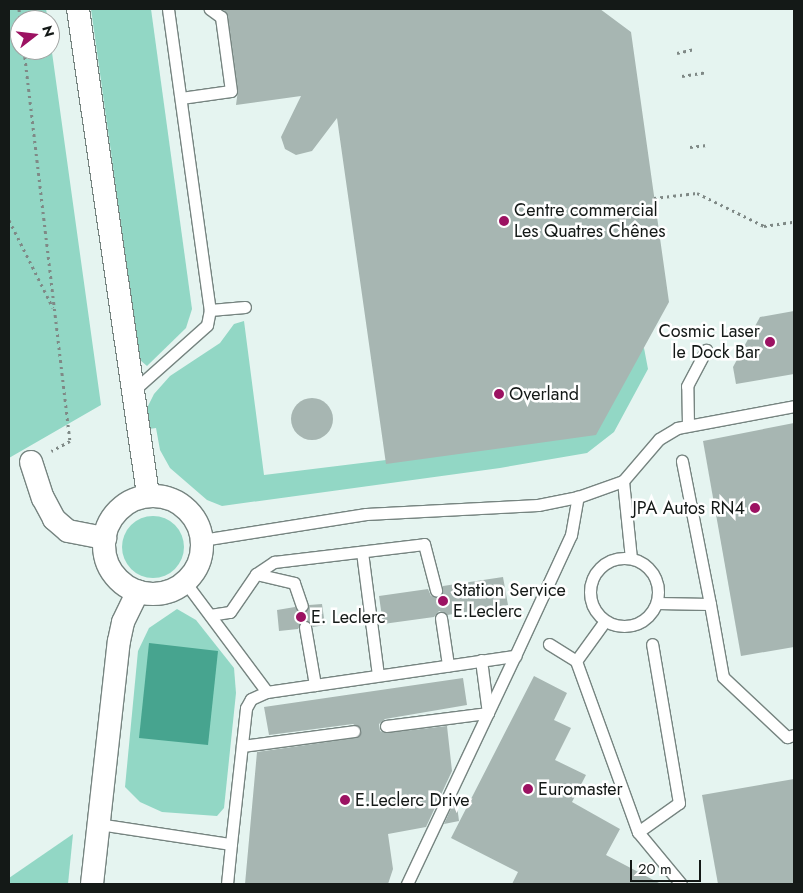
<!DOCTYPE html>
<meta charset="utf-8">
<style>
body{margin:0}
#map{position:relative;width:803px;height:893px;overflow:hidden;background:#e5f4f0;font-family:Jost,sans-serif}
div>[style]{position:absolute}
.green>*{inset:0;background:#92d7c5}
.round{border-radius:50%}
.water>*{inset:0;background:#47a48f}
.building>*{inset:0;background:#a7b6b2}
.path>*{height:3px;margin-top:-1.5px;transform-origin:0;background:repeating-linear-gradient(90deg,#7f8986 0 2.5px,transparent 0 6.5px)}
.roads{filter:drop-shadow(1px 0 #768480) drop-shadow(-1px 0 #768480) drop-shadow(0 1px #768480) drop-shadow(0 -1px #768480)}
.lane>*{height:11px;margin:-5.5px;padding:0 5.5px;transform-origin:5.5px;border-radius:5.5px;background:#fff}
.lane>.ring{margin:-5.5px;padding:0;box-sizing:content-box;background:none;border:11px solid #fff;border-radius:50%}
.street>*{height:22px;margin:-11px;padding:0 11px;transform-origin:11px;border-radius:11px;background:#fff}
.street>.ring{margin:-11px;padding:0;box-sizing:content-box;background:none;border:22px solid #fff;border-radius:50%}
.dots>*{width:14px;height:14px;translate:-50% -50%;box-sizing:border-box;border:2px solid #fff;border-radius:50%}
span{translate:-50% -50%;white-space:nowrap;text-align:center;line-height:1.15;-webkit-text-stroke:5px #fff;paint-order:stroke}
.poi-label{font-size:18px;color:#141917}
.left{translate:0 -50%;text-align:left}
.right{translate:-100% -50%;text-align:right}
.frame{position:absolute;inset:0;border:10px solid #141917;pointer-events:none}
.north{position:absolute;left:10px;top:10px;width:50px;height:50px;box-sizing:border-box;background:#fff;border:1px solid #a1a3a2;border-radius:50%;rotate:74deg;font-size:14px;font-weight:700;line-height:20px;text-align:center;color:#141917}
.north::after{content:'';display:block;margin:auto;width:18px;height:22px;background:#9c1262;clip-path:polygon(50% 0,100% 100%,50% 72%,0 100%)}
.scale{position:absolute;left:630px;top:860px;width:71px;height:22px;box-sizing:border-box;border:2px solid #141917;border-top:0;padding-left:6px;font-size:15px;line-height:18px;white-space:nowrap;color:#141917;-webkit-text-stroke:4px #fff;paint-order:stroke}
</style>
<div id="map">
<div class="green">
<i style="clip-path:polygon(9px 9px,46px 9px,48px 20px,20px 20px,20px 50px,50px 50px,50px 38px,101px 405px,9px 458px)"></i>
<i style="clip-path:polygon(91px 9px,151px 9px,192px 309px,186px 328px,147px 366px,140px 360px)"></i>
<i style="clip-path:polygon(244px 321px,264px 475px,386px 460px,644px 348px,648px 369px,614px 432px,587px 453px,500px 468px,222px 506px,207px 500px,170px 468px,160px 450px,156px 428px,149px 429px,147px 408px,154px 394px,170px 376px,220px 343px,234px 324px)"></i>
<i class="round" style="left:122px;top:516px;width:62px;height:62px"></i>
<i style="clip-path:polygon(177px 609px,196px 620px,234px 668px,236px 693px,224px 808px,217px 816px,162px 812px,140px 802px,125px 787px,138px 651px,149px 628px)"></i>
<i style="clip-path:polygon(73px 834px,68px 884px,9px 884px,9px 878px)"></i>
</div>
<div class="water">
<i style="clip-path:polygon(149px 643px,218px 651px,208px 745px,139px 738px)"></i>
</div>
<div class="building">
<i style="clip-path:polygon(223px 9px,600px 9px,631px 32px,669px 302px,596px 435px,386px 464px,337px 118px,312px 151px,296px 155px,285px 149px,281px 137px,301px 96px,236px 105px,238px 90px,228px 16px)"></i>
<i style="clip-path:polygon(794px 311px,794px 374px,736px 384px,733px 367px,760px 317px)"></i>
<i class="round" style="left:291px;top:398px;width:42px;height:42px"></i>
<i style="clip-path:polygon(794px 423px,794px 647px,741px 656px,703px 441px)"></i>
<i style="clip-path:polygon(503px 577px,508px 605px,447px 615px,439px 611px,434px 617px,383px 624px,379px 596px,428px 589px,431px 596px,437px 597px,443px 592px,443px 586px)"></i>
<i style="clip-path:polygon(322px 604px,325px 625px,313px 627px,304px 620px,298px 629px,279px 631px,277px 610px,295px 607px,304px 613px,309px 605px)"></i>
<i style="clip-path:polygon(534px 676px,567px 693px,554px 720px,571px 728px,555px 760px,586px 775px,572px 802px,620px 829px,606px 855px,661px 884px,512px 884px,518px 872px,451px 838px)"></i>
<i style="clip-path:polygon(463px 678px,467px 705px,385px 719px,379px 724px,380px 731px,386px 733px,447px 726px,452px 771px,426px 827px,388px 834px,393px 869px,388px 884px,245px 884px,257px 752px,355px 738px,361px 730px,353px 724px,269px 735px,264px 707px)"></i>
<i style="clip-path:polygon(794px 779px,794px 884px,718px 884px,702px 795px)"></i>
<i style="clip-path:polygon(456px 798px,459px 821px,444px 824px)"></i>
</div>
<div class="path">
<i style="left:19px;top:9px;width:11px;rotate:85deg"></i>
<i style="left:24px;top:50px;width:394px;rotate:83.3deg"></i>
<i style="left:70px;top:441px;width:21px;rotate:152deg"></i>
<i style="left:677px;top:53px;width:18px;rotate:-13deg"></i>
<i style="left:682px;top:76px;width:26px;rotate:-9deg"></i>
<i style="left:690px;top:147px;width:17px;rotate:-7deg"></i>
<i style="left:654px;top:198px;width:43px;rotate:-6.6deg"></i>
<i style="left:697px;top:193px;width:75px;rotate:26.2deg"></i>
<i style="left:764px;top:226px;width:30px;rotate:-8deg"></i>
<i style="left:9px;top:220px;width:98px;rotate:63.4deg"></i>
</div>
<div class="roads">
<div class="lane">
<i style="left:168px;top:9px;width:304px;rotate:82.1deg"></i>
<i style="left:210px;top:310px;width:35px;rotate:-5deg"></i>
<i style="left:181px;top:98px;width:50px;rotate:-8deg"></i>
<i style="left:231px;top:91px;width:75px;rotate:-97.7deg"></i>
<i style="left:221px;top:17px;width:14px;rotate:-144deg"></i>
<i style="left:133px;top:391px;width:99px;rotate:-41.7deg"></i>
<i style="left:207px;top:325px;width:15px;rotate:-79deg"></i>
<i style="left:688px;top:425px;width:39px;rotate:-91deg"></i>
<i style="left:687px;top:386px;width:41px;rotate:-62.2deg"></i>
<i style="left:623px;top:481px;width:77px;rotate:84.1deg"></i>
<i style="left:202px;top:540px;width:166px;rotate:-9deg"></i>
<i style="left:366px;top:514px;width:172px;rotate:-3deg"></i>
<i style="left:538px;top:505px;width:41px;rotate:-11.3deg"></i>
<i style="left:578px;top:497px;width:48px;rotate:-19.6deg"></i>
<i style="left:623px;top:481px;width:55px;rotate:-49.4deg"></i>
<i style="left:659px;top:439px;width:21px;rotate:-31deg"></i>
<i style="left:677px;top:428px;width:119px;rotate:-10.6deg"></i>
<i style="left:362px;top:552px;width:124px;rotate:82.6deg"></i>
<i class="ring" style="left:590px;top:558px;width:57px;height:57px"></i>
<i style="left:256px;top:574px;width:39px;rotate:13deg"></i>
<i style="left:294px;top:583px;width:24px;rotate:71deg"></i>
<i style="left:185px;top:582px;width:137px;rotate:53.3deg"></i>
<i style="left:657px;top:603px;width:53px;rotate:1.1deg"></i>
<i style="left:710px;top:604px;width:146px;rotate:-101.1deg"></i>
<i style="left:710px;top:604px;width:74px;rotate:79.9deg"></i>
<i style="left:723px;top:677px;width:88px;rotate:43.2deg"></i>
<i style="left:787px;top:737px;width:7px;rotate:-16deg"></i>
<i style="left:210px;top:615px;width:20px;rotate:-9deg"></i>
<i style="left:230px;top:612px;width:46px;rotate:-55.6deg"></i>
<i style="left:256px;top:574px;width:22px;rotate:-34deg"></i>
<i style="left:274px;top:562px;width:151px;rotate:-6.8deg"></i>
<i style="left:424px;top:544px;width:48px;rotate:75.4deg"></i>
<i style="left:441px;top:618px;width:48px;rotate:81.5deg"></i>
<i style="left:305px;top:627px;width:59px;rotate:80.2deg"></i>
<i style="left:549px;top:644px;width:32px;rotate:32deg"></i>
<i style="left:576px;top:661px;width:182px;rotate:70.1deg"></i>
<i style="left:638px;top:832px;width:67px;rotate:50.4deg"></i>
<i style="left:481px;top:660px;width:53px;rotate:82.5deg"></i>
<i style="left:576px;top:661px;width:49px;rotate:-54.1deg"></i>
<i style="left:386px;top:726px;width:103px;rotate:-7.3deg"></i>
<i style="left:242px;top:746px;width:113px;rotate:-7.6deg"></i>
<i style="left:98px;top:824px;width:134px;rotate:8.6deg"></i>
<i style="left:231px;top:844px;width:137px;rotate:-83.7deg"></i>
<i style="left:246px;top:708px;width:10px;rotate:-61deg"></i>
<i style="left:251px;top:699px;width:17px;rotate:-24deg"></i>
<i style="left:267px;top:692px;width:251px;rotate:-8.3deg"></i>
<i style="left:515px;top:656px;width:133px;rotate:-65.2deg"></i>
<i style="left:571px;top:535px;width:39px;rotate:-80deg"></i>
<i style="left:638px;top:832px;width:50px;rotate:-35.3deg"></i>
<i style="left:679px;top:803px;width:161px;rotate:-99.6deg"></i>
<i style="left:227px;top:884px;width:40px;rotate:-84.3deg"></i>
<i style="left:407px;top:884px;width:252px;rotate:-64.7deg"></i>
</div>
<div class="street">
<i style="left:78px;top:9px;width:492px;rotate:81.8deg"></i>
<i style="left:31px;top:462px;width:38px;rotate:72deg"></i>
<i style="left:43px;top:498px;width:24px;rotate:62deg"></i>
<i style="left:54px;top:519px;width:18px;rotate:41deg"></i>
<i style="left:68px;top:531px;width:38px;rotate:11deg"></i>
<i class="ring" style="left:104px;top:496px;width:76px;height:76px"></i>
<i style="left:92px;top:884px;width:244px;rotate:-83.7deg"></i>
<i style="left:119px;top:641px;width:19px;rotate:-78deg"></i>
<i style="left:123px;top:622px;width:34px;rotate:-64deg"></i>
</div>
</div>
<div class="dots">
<i style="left:504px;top:221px;background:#9c1262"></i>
<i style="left:770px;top:342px;background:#9c1262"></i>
<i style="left:499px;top:394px;background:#9c1262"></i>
<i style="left:755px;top:508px;background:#9c1262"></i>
<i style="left:443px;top:601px;background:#9c1262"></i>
<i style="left:301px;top:617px;background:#9c1262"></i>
<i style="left:528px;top:789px;background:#9c1262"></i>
<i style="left:345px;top:800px;background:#9c1262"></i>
</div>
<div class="poi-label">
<span class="left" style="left:514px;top:221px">Centre commercial<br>Les Quatres Chênes</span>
<span class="right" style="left:760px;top:342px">Cosmic Laser<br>le Dock Bar</span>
<span class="left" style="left:509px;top:394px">Overland</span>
<span class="right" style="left:745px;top:508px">JPA Autos RN4</span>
<span class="left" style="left:453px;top:601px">Station Service<br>E.Leclerc</span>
<span class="left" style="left:311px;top:617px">E. Leclerc</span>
<span class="left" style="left:538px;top:789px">Euromaster</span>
<span class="left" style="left:355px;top:800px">E.Leclerc Drive</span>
</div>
<div class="frame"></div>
<div class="north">N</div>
<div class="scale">20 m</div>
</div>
